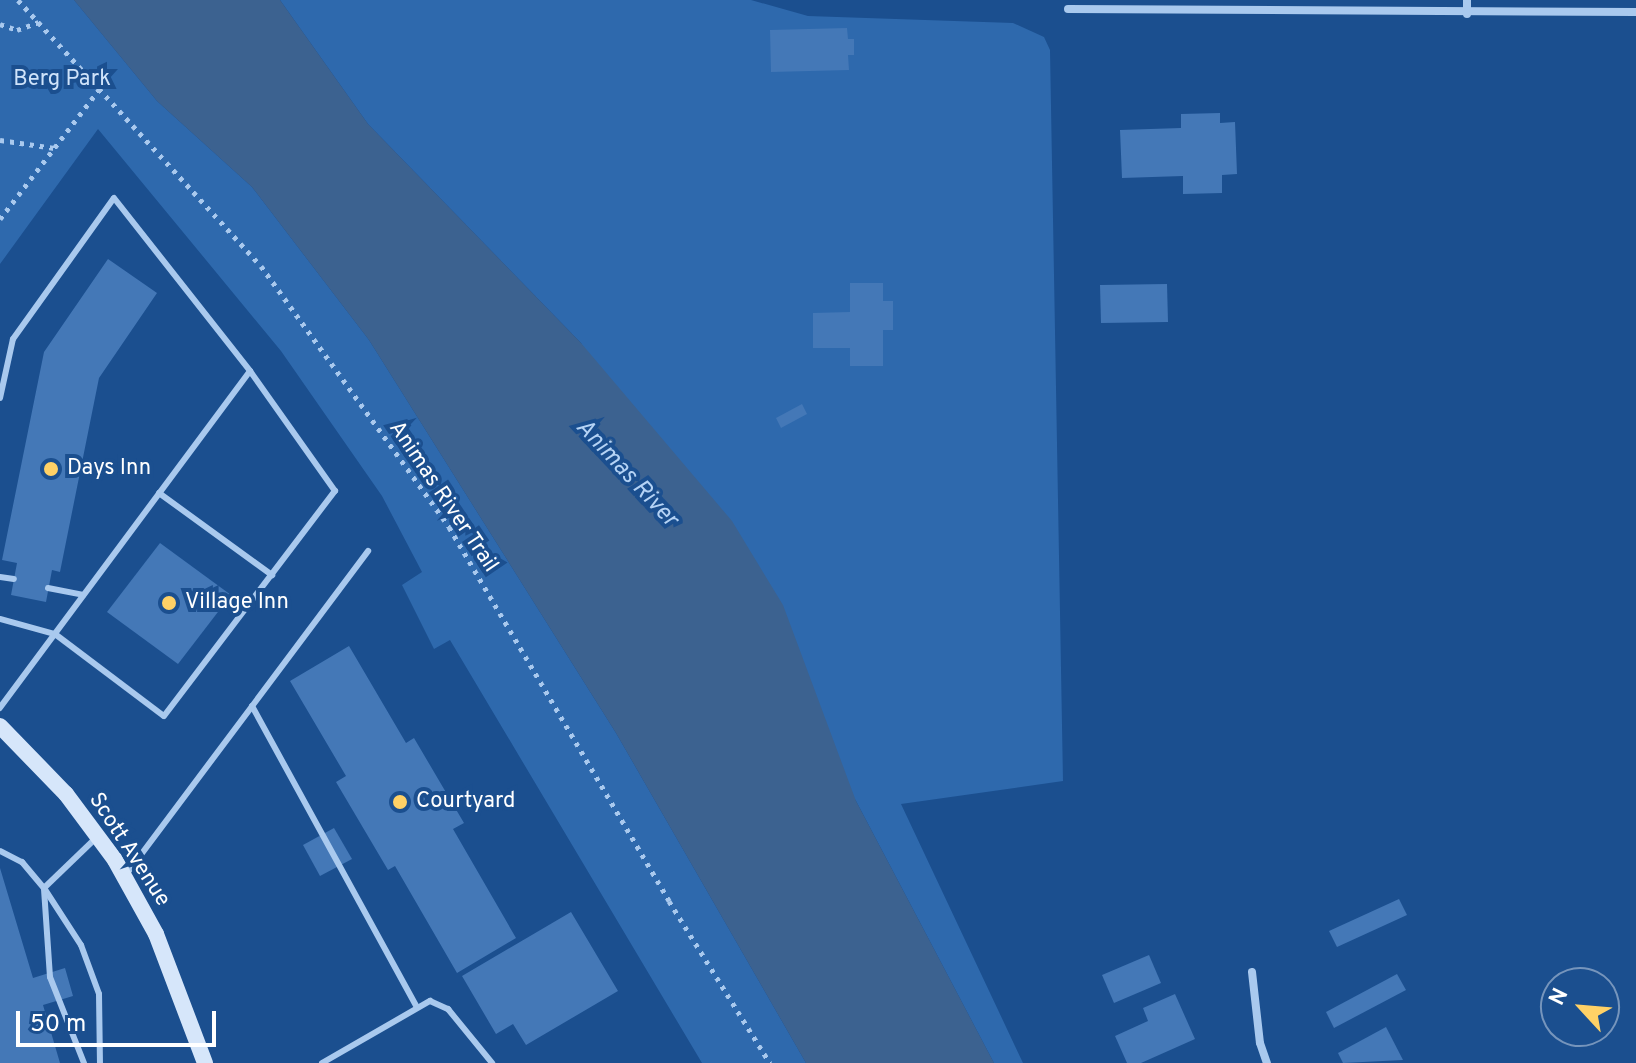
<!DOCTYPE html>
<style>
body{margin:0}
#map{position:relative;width:1636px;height:1063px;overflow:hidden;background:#1b4f8f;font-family:Overpass,sans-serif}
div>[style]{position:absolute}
.green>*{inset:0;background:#2e69ad}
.water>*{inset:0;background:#3c6290}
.building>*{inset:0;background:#4478b7}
.path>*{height:5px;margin-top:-2.5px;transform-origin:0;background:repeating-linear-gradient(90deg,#a9c9ee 0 4px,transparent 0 10px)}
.lane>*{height:6px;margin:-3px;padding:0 3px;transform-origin:3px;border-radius:3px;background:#a9c9ee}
.street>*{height:8px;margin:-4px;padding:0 4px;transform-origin:4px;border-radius:4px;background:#a9c9ee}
.secondary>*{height:16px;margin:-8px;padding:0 8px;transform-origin:8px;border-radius:8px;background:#d6e6fa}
.dots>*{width:22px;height:22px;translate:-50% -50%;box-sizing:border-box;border:4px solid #1b4f8f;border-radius:50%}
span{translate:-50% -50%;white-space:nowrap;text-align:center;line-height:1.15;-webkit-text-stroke:8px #1b4f8f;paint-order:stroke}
.park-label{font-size:22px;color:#cfe3fa}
.poi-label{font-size:22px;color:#fff}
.left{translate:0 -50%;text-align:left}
.street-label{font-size:22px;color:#fff}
.water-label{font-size:24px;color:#b5d3f5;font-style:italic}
.north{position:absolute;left:1540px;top:967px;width:80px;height:80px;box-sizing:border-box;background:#1b4f8f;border:2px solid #7695bc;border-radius:50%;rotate:296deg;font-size:22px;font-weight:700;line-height:32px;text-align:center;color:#fff}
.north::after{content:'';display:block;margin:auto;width:28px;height:36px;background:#ffd166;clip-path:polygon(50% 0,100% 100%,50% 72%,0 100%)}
.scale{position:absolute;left:16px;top:1011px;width:200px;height:36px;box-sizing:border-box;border:4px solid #fff;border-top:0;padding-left:10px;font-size:24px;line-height:28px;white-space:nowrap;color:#fff;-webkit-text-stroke:6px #1b4f8f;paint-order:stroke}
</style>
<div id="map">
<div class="green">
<i style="clip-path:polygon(0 0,74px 0,157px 101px,252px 187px,369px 340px,616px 733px,806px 1063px,702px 1063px,450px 640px,434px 649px,402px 585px,422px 572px,382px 496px,281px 351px,98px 129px,0 264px)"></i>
<i style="clip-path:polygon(280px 0,751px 0,808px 16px,1013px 23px,1044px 37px,1050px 50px,1063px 781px,901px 804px,1023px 1063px,994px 1063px,856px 801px,581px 343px,368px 124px)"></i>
</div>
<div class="water">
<i style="clip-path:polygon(74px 0,280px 0,368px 124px,581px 343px,732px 521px,783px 605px,856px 801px,994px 1063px,806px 1063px,616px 733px,369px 340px,252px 187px,157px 101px)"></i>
</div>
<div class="building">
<i style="clip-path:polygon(847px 28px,848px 39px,854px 39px,854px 55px,848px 55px,849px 70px,771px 72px,770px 30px)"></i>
<i style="clip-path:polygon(1220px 113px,1220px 123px,1235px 122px,1237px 174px,1222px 175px,1222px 193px,1183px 194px,1183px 176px,1122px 178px,1120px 130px,1181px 128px,1181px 114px)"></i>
<i style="clip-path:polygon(108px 259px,157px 293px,99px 378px,60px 572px,52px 570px,46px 602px,11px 595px,17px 563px,2px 560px,44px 352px)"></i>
<i style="clip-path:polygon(850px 283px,883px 283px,883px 301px,893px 301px,893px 330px,883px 330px,883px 366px,850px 366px,850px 348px,813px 348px,813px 313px,850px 312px)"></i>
<i style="clip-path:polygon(1167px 284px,1168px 322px,1101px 323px,1100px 285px)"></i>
<i style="clip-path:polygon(802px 404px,807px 414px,781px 428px,776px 418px)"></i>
<i style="clip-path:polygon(160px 543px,231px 595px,178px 664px,107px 612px)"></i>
<i style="clip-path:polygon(349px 646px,406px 743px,414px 738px,464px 823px,453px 829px,516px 938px,457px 973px,395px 866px,388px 870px,336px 782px,346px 776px,290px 681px)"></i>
<i style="clip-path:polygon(334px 828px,352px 859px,320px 876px,303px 845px)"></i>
<i style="clip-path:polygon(0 868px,33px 978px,65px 968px,73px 996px,43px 1005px,60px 1063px,0 1063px)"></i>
<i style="clip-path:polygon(1399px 899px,1407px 915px,1337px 947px,1329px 931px)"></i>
<i style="clip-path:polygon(571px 912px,618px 991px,526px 1045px,513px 1024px,496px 1034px,462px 976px)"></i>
<i style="clip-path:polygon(1149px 955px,1161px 983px,1114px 1003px,1102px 975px)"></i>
<i style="clip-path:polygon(1397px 974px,1406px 990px,1334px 1028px,1326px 1012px)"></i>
<i style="clip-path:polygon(1175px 994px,1195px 1039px,1141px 1063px,1127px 1063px,1115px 1036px,1148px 1021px,1143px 1008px)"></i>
<i style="clip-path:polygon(1386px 1027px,1403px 1060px,1343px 1063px,1338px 1053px)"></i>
</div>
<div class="path">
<i style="left:18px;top:0;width:360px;rotate:47.6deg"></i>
<i style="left:261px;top:266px;width:322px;rotate:54.2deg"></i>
<i style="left:449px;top:527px;width:434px;rotate:59.5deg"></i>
<i style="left:669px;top:901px;width:191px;rotate:58.1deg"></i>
<i style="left:0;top:24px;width:18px;rotate:19deg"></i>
<i style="left:17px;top:30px;width:23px;rotate:-20deg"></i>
<i style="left:0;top:140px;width:55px;rotate:8.4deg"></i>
<i style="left:0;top:219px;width:165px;rotate:-52.6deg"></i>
</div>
<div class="lane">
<i style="left:0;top:398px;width:60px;rotate:-77.6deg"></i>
<i style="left:13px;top:339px;width:173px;rotate:-54.4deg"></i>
<i style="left:114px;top:198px;width:220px;rotate:51.8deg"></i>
<i style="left:250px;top:371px;width:420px;rotate:126.6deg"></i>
<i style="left:159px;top:493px;width:140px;rotate:36deg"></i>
<i style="left:0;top:577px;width:14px;rotate:8deg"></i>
<i style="left:48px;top:588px;width:36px;rotate:11deg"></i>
<i style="left:0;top:619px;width:57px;rotate:15.3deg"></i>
<i style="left:55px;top:634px;width:136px;rotate:37deg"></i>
<i style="left:164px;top:716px;width:283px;rotate:-52.8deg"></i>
<i style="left:335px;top:491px;width:147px;rotate:-125.3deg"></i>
<i style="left:252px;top:706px;width:342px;rotate:61.3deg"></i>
<i style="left:0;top:851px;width:25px;rotate:27deg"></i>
<i style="left:22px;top:862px;width:34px;rotate:50deg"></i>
<i style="left:44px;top:888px;width:68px;rotate:57deg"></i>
<i style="left:81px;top:945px;width:52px;rotate:69.8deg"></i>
<i style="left:99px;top:994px;width:69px;rotate:89.2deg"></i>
<i style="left:125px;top:876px;width:406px;rotate:-53.2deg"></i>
<i style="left:84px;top:1063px;width:92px;rotate:-111.6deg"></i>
<i style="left:50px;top:977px;width:89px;rotate:-93.9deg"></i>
<i style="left:44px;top:888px;width:71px;rotate:-43.9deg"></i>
<i style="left:322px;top:1063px;width:125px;rotate:-29.9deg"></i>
<i style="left:430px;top:1001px;width:20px;rotate:24deg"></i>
<i style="left:448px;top:1009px;width:70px;rotate:50.8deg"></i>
</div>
<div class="street">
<i style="left:1068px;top:9px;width:568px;rotate:0.3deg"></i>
<i style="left:1467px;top:14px;width:14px;rotate:-90deg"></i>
<i style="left:1252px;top:972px;width:71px;rotate:83.6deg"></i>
<i style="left:1260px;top:1043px;width:21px;rotate:71deg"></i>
</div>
<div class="secondary">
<i style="left:0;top:726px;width:95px;rotate:45.9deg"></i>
<i style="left:66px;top:794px;width:82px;rotate:53.4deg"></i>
<i style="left:115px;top:860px;width:85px;rotate:61deg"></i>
<i style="left:156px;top:934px;width:138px;rotate:69.2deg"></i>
</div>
<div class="dots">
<i style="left:51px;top:469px;background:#ffd166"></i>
<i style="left:169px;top:603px;background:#ffd166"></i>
<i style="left:400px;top:802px;background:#ffd166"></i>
</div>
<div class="park-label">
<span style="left:62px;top:80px">Berg Park</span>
</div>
<div class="poi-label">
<span class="left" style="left:67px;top:469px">Days Inn</span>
<span class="left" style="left:185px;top:603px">Village Inn</span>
<span class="left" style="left:416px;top:802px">Courtyard</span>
</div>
<div class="street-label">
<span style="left:443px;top:497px;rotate:56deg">Animas River Trail</span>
<span style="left:129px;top:850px;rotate:57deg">Scott Avenue</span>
</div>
<div class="water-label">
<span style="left:626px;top:474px;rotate:47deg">Animas River</span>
</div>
<div class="north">N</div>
<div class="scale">50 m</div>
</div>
